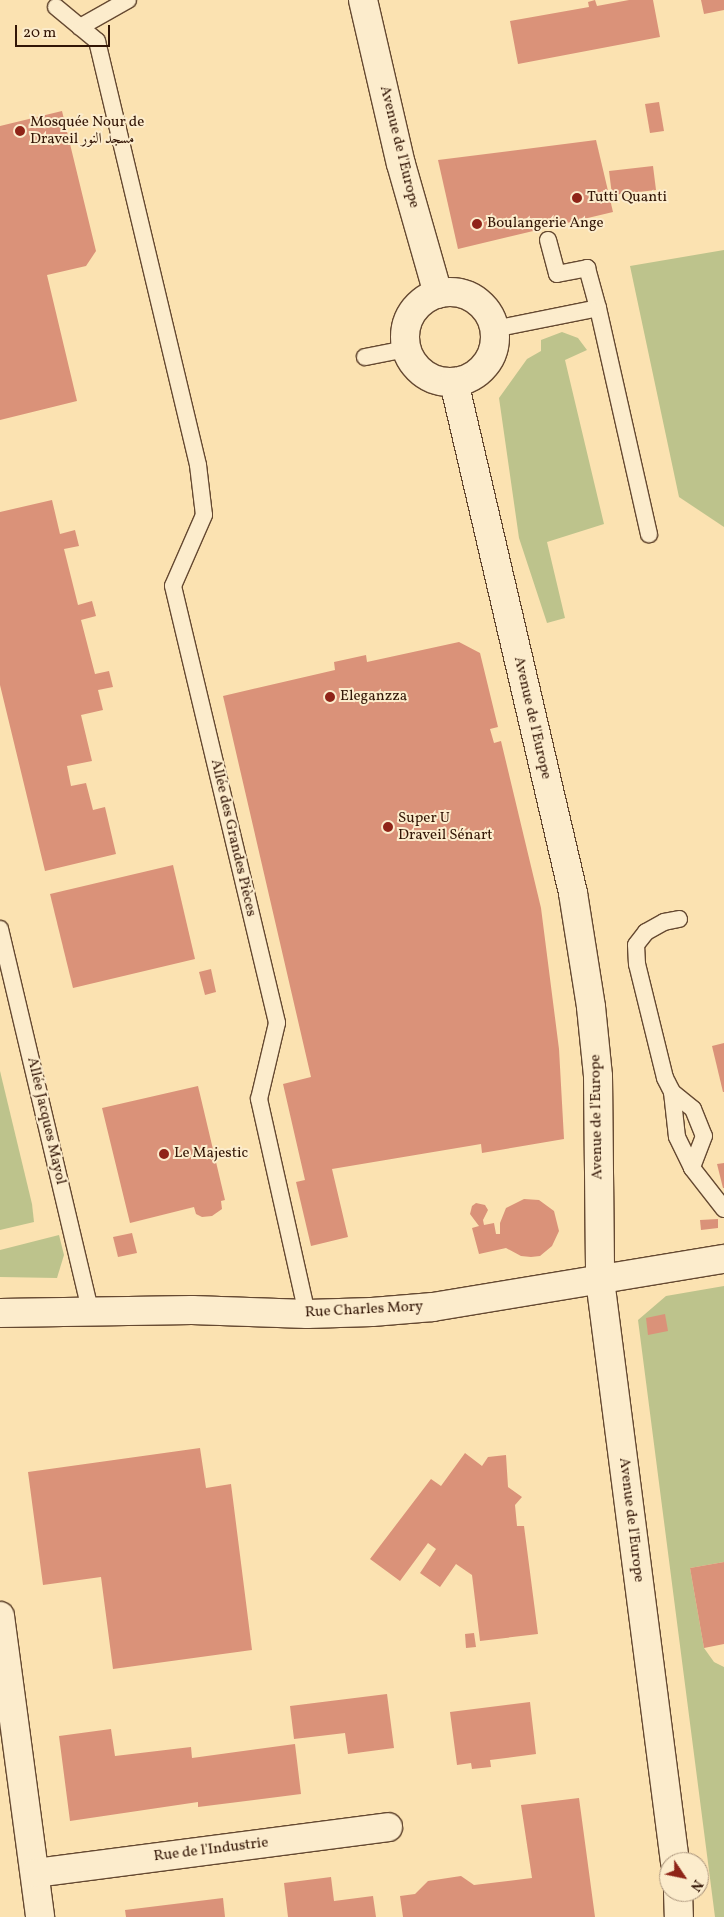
<!DOCTYPE html>
<meta charset="utf-8">
<style>
body{margin:0}
#map{position:relative;width:724px;height:1917px;overflow:hidden;background:#fbe2b1;font-family:Vollkorn,Amiri,serif}
div>[style]{position:absolute}
.green>*{inset:0;background:#bdc38c}
.building>*{inset:0;background:#da9279}
.roads{filter:drop-shadow(1px 0 #654931) drop-shadow(-1px 0 #654931) drop-shadow(0 1px #654931) drop-shadow(0 -1px #654931)}
.service>*{height:16px;margin:-8px;padding:0 8px;transform-origin:8px;border-radius:8px;background:#fceccc}
.minor>*{height:28px;margin:-14px;padding:0 14px;transform-origin:14px;border-radius:14px;background:#fceccc}
.secondary>*{height:28px;margin:-14px;padding:0 14px;transform-origin:14px;border-radius:14px;background:#fceccc}
.secondary>.ring{margin:-14px;padding:0;box-sizing:content-box;background:none;border:28px solid #fceccc;border-radius:50%}
.dots>*{width:14px;height:14px;translate:-50% -50%;box-sizing:border-box;border:2px solid #fceccc;border-radius:50%}
span{translate:-50% -50%;white-space:nowrap;text-align:center;line-height:1.15;-webkit-text-stroke:4px #fceccc;paint-order:stroke}
.poi-label{font-size:15px;color:#331606}
.left{translate:0 -50%;text-align:left}
.street-label{font-size:15px;color:#331606}
.north{position:absolute;left:659px;top:1852px;width:50px;height:50px;box-sizing:border-box;background:#fceccc;border:1px solid #ac967d;border-radius:50%;rotate:124deg;font-size:14px;font-weight:700;line-height:20px;text-align:center;color:#331606}
.north::after{content:'';display:block;margin:auto;width:18px;height:22px;background:#8f2418;clip-path:polygon(50% 0,100% 100%,50% 72%,0 100%)}
.scale{position:absolute;left:15px;top:25px;width:95px;height:22px;box-sizing:border-box;border:2px solid #331606;border-top:0;padding-left:6px;font-size:15px;line-height:18px;white-space:nowrap;color:#331606;-webkit-text-stroke:4px #fceccc;paint-order:stroke}
</style>
<div id="map">
<div class="green">
<i style="clip-path:polygon(724px 250px,724px 527px,679px 497px,630px 266px)"></i>
<i style="clip-path:polygon(562px 332px,578px 338px,587px 350px,565px 360px,604px 524px,547px 542px,565px 618px,547px 623px,519px 538px,499px 398px,527px 359px,541px 351px,541px 340px)"></i>
<i style="clip-path:polygon(0 1071px,32px 1204px,34px 1222px,0 1230px)"></i>
<i style="clip-path:polygon(59px 1235px,64px 1255px,57px 1278px,0 1277px,0 1250px)"></i>
<i style="clip-path:polygon(724px 1286px,724px 1562px,690px 1568px,704px 1648px,714px 1662px,724px 1667px,724px 1917px,715px 1917px,638px 1320px,666px 1296px)"></i>
</div>
<div class="building">
<i style="clip-path:polygon(595px 0,597px 6px,629px 0,653px 0,660px 37px,518px 64px,510px 21px,589px 7px,588px 2px)"></i>
<i style="clip-path:polygon(701px 0,724px 0,724px 10px,704px 14px)"></i>
<i style="clip-path:polygon(659px 102px,664px 131px,650px 133px,645px 104px)"></i>
<i style="clip-path:polygon(62px 111px,96px 251px,86px 266px,47px 275px,77px 401px,0 420px,0 126px)"></i>
<i style="clip-path:polygon(596px 140px,613px 212px,458px 249px,438px 160px)"></i>
<i style="clip-path:polygon(653px 166px,656px 190px,612px 195px,609px 171px)"></i>
<i style="clip-path:polygon(52px 500px,60px 534px,75px 530px,79px 546px,64px 549px,78px 605px,92px 601px,96px 616px,81px 620px,95px 674px,109px 671px,113px 687px,98px 690px,103px 710px,81px 715px,92px 761px,67px 766px,71px 786px,86px 783px,93px 810px,105px 807px,116px 854px,45px 871px,0 685px,0 512px)"></i>
<i style="clip-path:polygon(459px 642px,480px 653px,498px 727px,490px 729px,494px 743px,501px 741px,541px 908px,559px 1049px,564px 1139px,482px 1153px,481px 1144px,332px 1169px,348px 1237px,311px 1246px,296px 1182px,305px 1180px,283px 1084px,311px 1077px,223px 696px,335px 670px,334px 662px,366px 655px,367px 662px)"></i>
<i style="clip-path:polygon(173px 865px,195px 959px,73px 988px,50px 894px)"></i>
<i style="clip-path:polygon(211px 969px,216px 992px,205px 995px,199px 972px)"></i>
<i style="clip-path:polygon(724px 1043px,724px 1092px,723px 1092px,712px 1046px)"></i>
<i style="clip-path:polygon(198px 1086px,225px 1200px,221px 1201px,222px 1209px,212px 1216px,202px 1217px,196px 1214px,194px 1207px,130px 1223px,102px 1108px)"></i>
<i style="clip-path:polygon(724px 1163px,724px 1188px,723px 1188px,717px 1164px)"></i>
<i style="clip-path:polygon(524px 1199px,539px 1200px,554px 1211px,559px 1231px,552px 1246px,540px 1256px,531px 1257px,521px 1256px,506px 1248px,479px 1254px,472px 1228px,479px 1226px,470px 1214px,472px 1206px,476px 1203px,485px 1205px,488px 1210px,483px 1220px,484px 1225px,494px 1223px,496px 1234px,500px 1234px,500px 1223px,506px 1208px)"></i>
<i style="clip-path:polygon(718px 1219px,718px 1228px,701px 1230px,700px 1220px)"></i>
<i style="clip-path:polygon(132px 1233px,137px 1253px,118px 1257px,113px 1237px)"></i>
<i style="clip-path:polygon(665px 1314px,668px 1331px,648px 1335px,646px 1318px)"></i>
<i style="clip-path:polygon(200px 1448px,206px 1488px,231px 1484px,252px 1650px,113px 1669px,101px 1577px,43px 1585px,28px 1472px)"></i>
<i style="clip-path:polygon(465px 1453px,482px 1466px,488px 1457px,506px 1455px,508px 1487px,522px 1497px,515px 1505px,517px 1526px,524px 1526px,538px 1634px,480px 1641px,472px 1575px,456px 1564px,440px 1587px,420px 1573px,436px 1549px,428px 1543px,400px 1581px,370px 1559px,431px 1479px,441px 1486px)"></i>
<i style="clip-path:polygon(724px 1562px,724px 1644px,704px 1648px,690px 1568px)"></i>
<i style="clip-path:polygon(474px 1633px,476px 1647px,466px 1648px,465px 1634px)"></i>
<i style="clip-path:polygon(387px 1694px,394px 1748px,348px 1754px,345px 1733px,294px 1739px,290px 1706px)"></i>
<i style="clip-path:polygon(530px 1702px,536px 1754px,490px 1760px,491px 1767px,472px 1769px,471px 1763px,457px 1765px,450px 1712px)"></i>
<i style="clip-path:polygon(111px 1729px,115px 1756px,191px 1747px,192px 1758px,295px 1744px,301px 1794px,198px 1807px,198px 1802px,70px 1821px,59px 1736px)"></i>
<i style="clip-path:polygon(579px 1798px,595px 1917px,403px 1917px,400px 1896px,415px 1894px,428px 1881px,461px 1876px,474px 1885px,532px 1878px,521px 1805px)"></i>
<i style="clip-path:polygon(331px 1877px,334px 1901px,373px 1896px,376px 1917px,288px 1917px,284px 1883px)"></i>
<i style="clip-path:polygon(223px 1898px,225px 1917px,126px 1917px,125px 1910px)"></i>
</div>
<div class="roads">
<div class="service">
<i style="left:56px;top:7px;width:53px;rotate:39.7deg"></i>
<i style="left:97px;top:41px;width:436px;rotate:76.6deg"></i>
<i style="left:198px;top:465px;width:50px;rotate:83.2deg"></i>
<i style="left:204px;top:515px;width:77px;rotate:113.6deg"></i>
<i style="left:173px;top:586px;width:449px;rotate:76.6deg"></i>
<i style="left:277px;top:1023px;width:78px;rotate:103.3deg"></i>
<i style="left:259px;top:1099px;width:220px;rotate:77.4deg"></i>
<i style="left:80px;top:27px;width:55px;rotate:-29.4deg"></i>
<i style="left:548px;top:240px;width:35px;rotate:75deg"></i>
<i style="left:557px;top:274px;width:31px;rotate:-11deg"></i>
<i style="left:587px;top:268px;width:41px;rotate:74.6deg"></i>
<i style="left:494px;top:329px;width:106px;rotate:-11.4deg"></i>
<i style="left:598px;top:308px;width:232px;rotate:77.3deg"></i>
<i style="left:365px;top:357px;width:42px;rotate:-11deg"></i>
<i style="left:679px;top:919px;width:15px;rotate:169deg"></i>
<i style="left:664px;top:922px;width:21px;rotate:151deg"></i>
<i style="left:646px;top:932px;width:16px;rotate:128deg"></i>
<i style="left:636px;top:945px;width:19px;rotate:87deg"></i>
<i style="left:637px;top:964px;width:117px;rotate:76.2deg"></i>
<i style="left:665px;top:1078px;width:16px;rotate:63deg"></i>
<i style="left:672px;top:1092px;width:27px;rotate:39deg"></i>
<i style="left:693px;top:1109px;width:29px;rotate:68deg"></i>
<i style="left:704px;top:1136px;width:34px;rotate:111deg"></i>
<i style="left:0;top:929px;width:395px;rotate:76.7deg"></i>
<i style="left:672px;top:1092px;width:45px;rotate:83.7deg"></i>
<i style="left:677px;top:1137px;width:34px;rotate:64deg"></i>
<i style="left:692px;top:1168px;width:52px;rotate:52deg"></i>
</div>
<div class="minor">
<i style="left:0;top:1313px;width:192px;rotate:-0.9deg"></i>
<i style="left:192px;top:1310px;width:115px;rotate:2deg"></i>
<i style="left:307px;top:1314px;width:65px;rotate:-1.8deg"></i>
<i style="left:372px;top:1312px;width:61px;rotate:-4.7deg"></i>
<i style="left:433px;top:1307px;width:295px;rotate:-9.4deg"></i>
<i style="left:0;top:1616px;width:304px;rotate:82.4deg"></i>
<i style="left:35px;top:1873px;width:356px;rotate:-7.4deg"></i>
</div>
<div class="secondary">
<i style="left:363px;top:0;width:168px;rotate:77deg"></i>
<i style="left:401px;top:164px;width:135px;rotate:74.1deg"></i>
<i class="ring" style="left:405px;top:292px;width:62px;height:62px"></i>
<i style="left:454px;top:382px;width:525px;rotate:76.89deg"></i>
<i style="left:573px;top:893px;width:115px;rotate:81deg"></i>
<i style="left:591px;top:1007px;width:69px;rotate:84.2deg"></i>
<i style="left:598px;top:1076px;width:204px;rotate:89.4deg"></i>
<i style="left:600px;top:1280px;width:587px;rotate:82.66deg"></i>
<i style="left:678px;top:1892px;width:25px;rotate:88deg"></i>
</div>
</div>
<div class="dots">
<i style="left:20px;top:131px;background:#8f2418"></i>
<i style="left:577px;top:198px;background:#8f2418"></i>
<i style="left:477px;top:224px;background:#8f2418"></i>
<i style="left:330px;top:697px;background:#8f2418"></i>
<i style="left:388px;top:827px;background:#8f2418"></i>
<i style="left:164px;top:1154px;background:#8f2418"></i>
</div>
<div class="poi-label">
<span class="left" style="left:30px;top:131px">Mosquée Nour de<br>Draveil مسجد النور</span>
<span class="left" style="left:587px;top:198px">Tutti Quanti</span>
<span class="left" style="left:487px;top:224px">Boulangerie Ange</span>
<span class="left" style="left:340px;top:697px">Eleganzza</span>
<span class="left" style="left:398px;top:827px">Super U<br>Draveil Sénart</span>
<span class="left" style="left:174px;top:1154px">Le Majestic</span>
</div>
<div class="street-label">
<span style="left:399px;top:147px;rotate:76deg">Avenue de l'Europe</span>
<span style="left:532px;top:718px;rotate:77deg">Avenue de l'Europe</span>
<span style="left:233px;top:838px;rotate:77deg">Allée des Grandes Pièces</span>
<span style="left:597px;top:1117px;rotate:-91deg">Avenue de l'Europe</span>
<span style="left:46px;top:1121px;rotate:77deg">Allée Jacques Mayol</span>
<span style="left:364px;top:1310px;rotate:-3deg">Rue Charles Mory</span>
<span style="left:631px;top:1520px;rotate:83deg">Avenue de l'Europe</span>
<span style="left:211px;top:1850px;rotate:-7deg">Rue de l'Industrie</span>
</div>
<div class="north">N</div>
<div class="scale">20 m</div>
</div>
